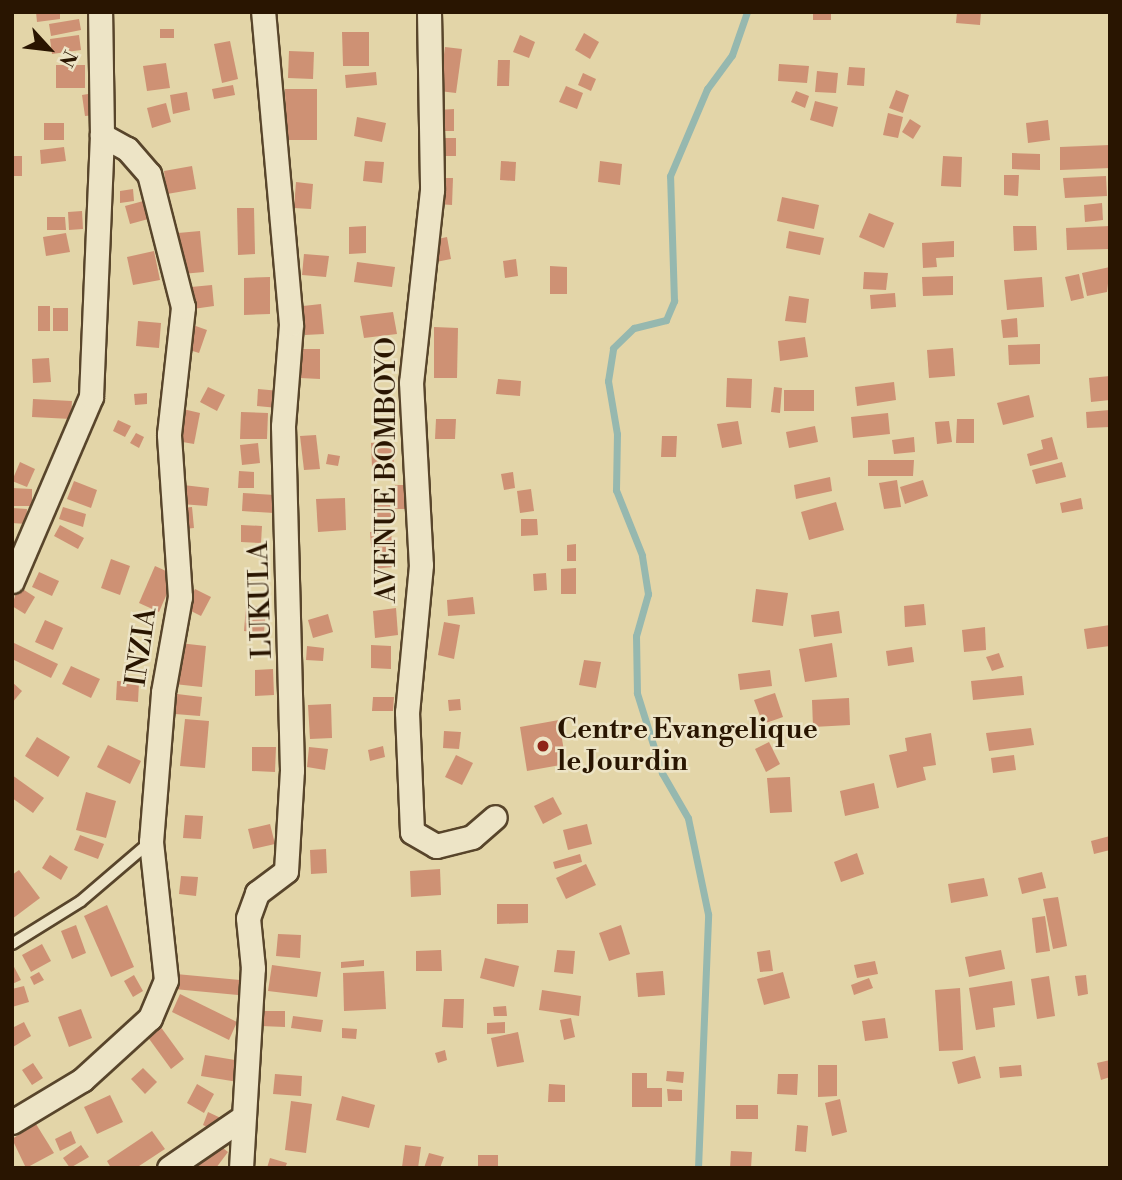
<!DOCTYPE html>
<style>
body{margin:0}
#map{position:relative;width:1122px;height:1180px;overflow:hidden;background:#e3d5a8;font-family:"Libre Bodoni",serif}
div>[style]{position:absolute}
.stream>*{height:7px;margin:-3.5px;padding:0 3.5px;transform-origin:3.5px;border-radius:3.5px;background:#96b8af}
.building>*{inset:0;background:#ce9174}
.roads{filter:drop-shadow(2px 0 #58452b) drop-shadow(-2px 0 #58452b) drop-shadow(0 2px #58452b) drop-shadow(0 -2px #58452b)}
.lane>*{height:10px;margin:-5px;padding:0 5px;transform-origin:5px;border-radius:5px;background:#ede4c6}
.street>*{height:23px;margin:-11.5px;padding:0 11.5px;transform-origin:11.5px;border-radius:11.5px;background:#ede4c6}
.dots>*{width:19px;height:19px;translate:-50% -50%;box-sizing:border-box;border:4px solid #ede4c6;border-radius:50%}
span{translate:-50% -50%;white-space:nowrap;text-align:center;line-height:1.15;-webkit-text-stroke:5px #ede4c6;paint-order:stroke}
.street-label{font-size:28px;color:#291501}
.poi-label{font-size:28px;color:#291501;font-weight:700}
.left{translate:0 -50%;text-align:left}
.frame{position:absolute;inset:0;border:14px solid #291501;pointer-events:none}
.north{position:absolute;left:14px;top:14px;width:70px;height:70px;-webkit-text-stroke:5px #ede4c6;paint-order:stroke;rotate:117deg;font-size:19px;font-weight:700;line-height:28px;text-align:center;color:#291501}
.north::after{content:'';display:block;margin:auto;width:24px;height:32px;background:#291501;clip-path:polygon(50% 0,100% 100%,50% 72%,0 100%)}
</style>
<div id="map">
<div class="stream">
<i style="left:698px;top:1168px;width:254px;rotate:-87.7deg"></i>
<i style="left:708px;top:914px;width:98px;rotate:-101.8deg"></i>
<i style="left:688px;top:818px;width:52px;rotate:-120deg"></i>
<i style="left:662px;top:773px;width:84px;rotate:-107.4deg"></i>
<i style="left:637px;top:693px;width:57px;rotate:-91deg"></i>
<i style="left:636px;top:636px;width:44px;rotate:-74.1deg"></i>
<i style="left:648px;top:594px;width:39px;rotate:-99deg"></i>
<i style="left:642px;top:555px;width:70px;rotate:-111.8deg"></i>
<i style="left:616px;top:490px;width:56px;rotate:-89deg"></i>
<i style="left:617px;top:434px;width:54px;rotate:-99.6deg"></i>
<i style="left:608px;top:381px;width:33px;rotate:-81deg"></i>
<i style="left:613px;top:348px;width:29px;rotate:-44deg"></i>
<i style="left:634px;top:328px;width:33px;rotate:-14deg"></i>
<i style="left:666px;top:320px;width:21px;rotate:-67deg"></i>
<i style="left:674px;top:301px;width:125px;rotate:-91.8deg"></i>
<i style="left:670px;top:176px;width:95px;rotate:-67deg"></i>
<i style="left:707px;top:89px;width:42px;rotate:-53.7deg"></i>
<i style="left:732px;top:55px;width:46px;rotate:-70.8deg"></i>
</div>
<div class="building">
<i style="clip-path:polygon(36px 12px,60px 12px,60px 19px,37px 22px)"></i>
<i style="clip-path:polygon(813px 12px,831px 12px,831px 20px,813px 20px)"></i>
<i style="clip-path:polygon(957px 12px,981px 12px,980px 25px,956px 23px)"></i>
<i style="clip-path:polygon(79px 19px,81px 30px,51px 36px,49px 24px)"></i>
<i style="clip-path:polygon(160px 29px,174px 29px,174px 38px,160px 38px)"></i>
<i style="clip-path:polygon(342px 32px,369px 32px,369px 66px,343px 66px)"></i>
<i style="clip-path:polygon(584px 33px,599px 42px,590px 59px,575px 50px)"></i>
<i style="clip-path:polygon(79px 35px,81px 50px,52px 54px,50px 39px)"></i>
<i style="clip-path:polygon(520px 35px,535px 42px,529px 58px,513px 52px)"></i>
<i style="clip-path:polygon(230px 41px,238px 79px,222px 83px,214px 44px)"></i>
<i style="clip-path:polygon(445px 47px,462px 49px,456px 93px,439px 91px)"></i>
<i style="clip-path:polygon(289px 51px,314px 52px,313px 79px,288px 78px)"></i>
<i style="clip-path:polygon(498px 60px,510px 60px,509px 86px,497px 86px)"></i>
<i style="clip-path:polygon(166px 63px,170px 88px,147px 91px,143px 66px)"></i>
<i style="clip-path:polygon(779px 64px,809px 66px,807px 83px,778px 81px)"></i>
<i style="clip-path:polygon(56px 65px,85px 65px,85px 88px,56px 88px)"></i>
<i style="clip-path:polygon(849px 67px,865px 68px,864px 86px,847px 85px)"></i>
<i style="clip-path:polygon(817px 71px,838px 73px,836px 93px,815px 92px)"></i>
<i style="clip-path:polygon(376px 72px,377px 85px,346px 88px,345px 75px)"></i>
<i style="clip-path:polygon(583px 73px,596px 79px,591px 91px,578px 85px)"></i>
<i style="clip-path:polygon(233px 85px,235px 95px,214px 99px,212px 89px)"></i>
<i style="clip-path:polygon(566px 86px,583px 93px,577px 109px,559px 102px)"></i>
<i style="clip-path:polygon(285px 89px,317px 89px,317px 140px,286px 140px)"></i>
<i style="clip-path:polygon(896px 90px,909px 95px,903px 113px,889px 108px)"></i>
<i style="clip-path:polygon(796px 91px,809px 96px,805px 108px,791px 102px)"></i>
<i style="clip-path:polygon(187px 92px,190px 110px,173px 114px,170px 95px)"></i>
<i style="clip-path:polygon(94px 93px,96px 115px,85px 116px,82px 95px)"></i>
<i style="clip-path:polygon(815px 101px,838px 107px,833px 127px,810px 120px)"></i>
<i style="clip-path:polygon(166px 103px,171px 122px,152px 128px,147px 108px)"></i>
<i style="clip-path:polygon(454px 109px,454px 131px,438px 131px,438px 110px)"></i>
<i style="clip-path:polygon(888px 113px,903px 117px,898px 138px,883px 135px)"></i>
<i style="clip-path:polygon(357px 117px,386px 123px,382px 142px,354px 136px)"></i>
<i style="clip-path:polygon(910px 119px,921px 126px,913px 139px,902px 132px)"></i>
<i style="clip-path:polygon(1048px 120px,1050px 140px,1028px 143px,1026px 123px)"></i>
<i style="clip-path:polygon(44px 123px,64px 123px,64px 140px,44px 140px)"></i>
<i style="clip-path:polygon(439px 138px,456px 138px,456px 156px,439px 156px)"></i>
<i style="clip-path:polygon(1110px 145px,1110px 168px,1060px 170px,1060px 147px)"></i>
<i style="clip-path:polygon(64px 147px,66px 161px,41px 164px,40px 150px)"></i>
<i style="clip-path:polygon(1012px 153px,1040px 154px,1040px 170px,1012px 169px)"></i>
<i style="clip-path:polygon(12px 156px,22px 156px,22px 176px,12px 176px)"></i>
<i style="clip-path:polygon(943px 156px,962px 157px,961px 187px,941px 186px)"></i>
<i style="clip-path:polygon(365px 161px,384px 162px,382px 183px,363px 181px)"></i>
<i style="clip-path:polygon(501px 161px,516px 162px,515px 181px,500px 180px)"></i>
<i style="clip-path:polygon(600px 161px,622px 164px,620px 185px,598px 182px)"></i>
<i style="clip-path:polygon(192px 166px,196px 189px,167px 194px,164px 171px)"></i>
<i style="clip-path:polygon(1004px 175px,1019px 175px,1018px 196px,1004px 195px)"></i>
<i style="clip-path:polygon(1106px 176px,1107px 196px,1065px 198px,1063px 178px)"></i>
<i style="clip-path:polygon(437px 178px,453px 178px,452px 205px,437px 204px)"></i>
<i style="clip-path:polygon(296px 182px,313px 184px,311px 209px,294px 208px)"></i>
<i style="clip-path:polygon(133px 189px,134px 201px,120px 203px,120px 191px)"></i>
<i style="clip-path:polygon(782px 197px,819px 205px,814px 229px,777px 221px)"></i>
<i style="clip-path:polygon(147px 200px,152px 218px,130px 224px,125px 206px)"></i>
<i style="clip-path:polygon(1102px 203px,1103px 220px,1085px 222px,1084px 205px)"></i>
<i style="clip-path:polygon(237px 208px,254px 208px,255px 254px,238px 255px)"></i>
<i style="clip-path:polygon(82px 211px,83px 229px,69px 230px,68px 212px)"></i>
<i style="clip-path:polygon(869px 213px,894px 223px,884px 248px,859px 237px)"></i>
<i style="clip-path:polygon(47px 217px,65px 217px,66px 230px,47px 230px)"></i>
<i style="clip-path:polygon(366px 226px,366px 253px,349px 254px,349px 227px)"></i>
<i style="clip-path:polygon(1013px 226px,1036px 226px,1037px 250px,1014px 251px)"></i>
<i style="clip-path:polygon(1110px 226px,1110px 249px,1067px 250px,1066px 228px)"></i>
<i style="clip-path:polygon(200px 231px,204px 272px,182px 274px,178px 233px)"></i>
<i style="clip-path:polygon(789px 231px,824px 238px,820px 255px,786px 248px)"></i>
<i style="clip-path:polygon(66px 233px,70px 252px,46px 256px,43px 237px)"></i>
<i style="clip-path:polygon(447px 237px,451px 259px,436px 262px,433px 240px)"></i>
<i style="clip-path:polygon(954px 241px,954px 257px,936px 258px,937px 267px,923px 268px,922px 243px)"></i>
<i style="clip-path:polygon(154px 251px,160px 280px,133px 285px,127px 257px)"></i>
<i style="clip-path:polygon(304px 254px,329px 256px,326px 277px,302px 275px)"></i>
<i style="clip-path:polygon(516px 259px,518px 276px,505px 278px,503px 261px)"></i>
<i style="clip-path:polygon(357px 262px,395px 267px,392px 287px,354px 282px)"></i>
<i style="clip-path:polygon(550px 266px,567px 267px,567px 294px,550px 294px)"></i>
<i style="clip-path:polygon(1110px 267px,1107px 292px,1087px 296px,1082px 273px)"></i>
<i style="clip-path:polygon(864px 272px,888px 273px,886px 290px,863px 289px)"></i>
<i style="clip-path:polygon(1079px 274px,1084px 298px,1071px 301px,1065px 277px)"></i>
<i style="clip-path:polygon(953px 276px,953px 295px,923px 296px,922px 277px)"></i>
<i style="clip-path:polygon(270px 277px,270px 314px,244px 315px,244px 278px)"></i>
<i style="clip-path:polygon(1042px 277px,1044px 307px,1007px 310px,1004px 280px)"></i>
<i style="clip-path:polygon(212px 285px,214px 306px,193px 309px,191px 287px)"></i>
<i style="clip-path:polygon(895px 293px,896px 307px,871px 309px,870px 295px)"></i>
<i style="clip-path:polygon(789px 296px,809px 299px,806px 323px,785px 321px)"></i>
<i style="clip-path:polygon(321px 304px,324px 334px,305px 335px,303px 306px)"></i>
<i style="clip-path:polygon(38px 306px,50px 306px,50px 331px,38px 331px)"></i>
<i style="clip-path:polygon(53px 308px,68px 308px,68px 331px,53px 331px)"></i>
<i style="clip-path:polygon(393px 312px,397px 334px,364px 338px,360px 316px)"></i>
<i style="clip-path:polygon(1017px 318px,1018px 337px,1003px 338px,1001px 320px)"></i>
<i style="clip-path:polygon(138px 321px,161px 323px,159px 348px,136px 346px)"></i>
<i style="clip-path:polygon(190px 324px,207px 330px,199px 353px,183px 348px)"></i>
<i style="clip-path:polygon(434px 327px,458px 328px,457px 378px,434px 378px)"></i>
<i style="clip-path:polygon(805px 337px,808px 357px,780px 361px,778px 341px)"></i>
<i style="clip-path:polygon(1040px 344px,1040px 364px,1009px 365px,1008px 345px)"></i>
<i style="clip-path:polygon(953px 348px,955px 376px,929px 378px,927px 350px)"></i>
<i style="clip-path:polygon(302px 349px,320px 349px,320px 379px,300px 378px)"></i>
<i style="clip-path:polygon(49px 358px,51px 382px,33px 383px,32px 359px)"></i>
<i style="clip-path:polygon(1110px 376px,1110px 400px,1091px 402px,1089px 378px)"></i>
<i style="clip-path:polygon(727px 378px,752px 379px,751px 408px,726px 407px)"></i>
<i style="clip-path:polygon(498px 379px,521px 381px,520px 396px,496px 394px)"></i>
<i style="clip-path:polygon(894px 382px,896px 400px,857px 406px,855px 387px)"></i>
<i style="clip-path:polygon(208px 387px,225px 395px,217px 411px,200px 402px)"></i>
<i style="clip-path:polygon(774px 387px,782px 388px,780px 413px,771px 412px)"></i>
<i style="clip-path:polygon(258px 389px,280px 391px,278px 408px,257px 406px)"></i>
<i style="clip-path:polygon(784px 390px,814px 390px,814px 411px,784px 411px)"></i>
<i style="clip-path:polygon(147px 393px,147px 404px,135px 405px,134px 394px)"></i>
<i style="clip-path:polygon(1029px 395px,1034px 417px,1003px 425px,997px 403px)"></i>
<i style="clip-path:polygon(33px 399px,72px 401px,71px 419px,32px 417px)"></i>
<i style="clip-path:polygon(183px 409px,200px 413px,194px 444px,177px 441px)"></i>
<i style="clip-path:polygon(1110px 410px,1110px 427px,1087px 428px,1086px 412px)"></i>
<i style="clip-path:polygon(241px 412px,268px 413px,267px 439px,240px 439px)"></i>
<i style="clip-path:polygon(888px 413px,890px 434px,853px 438px,851px 417px)"></i>
<i style="clip-path:polygon(436px 419px,456px 419px,455px 439px,435px 439px)"></i>
<i style="clip-path:polygon(957px 419px,974px 419px,974px 443px,956px 443px)"></i>
<i style="clip-path:polygon(118px 420px,131px 426px,125px 437px,113px 431px)"></i>
<i style="clip-path:polygon(738px 421px,742px 444px,722px 448px,717px 424px)"></i>
<i style="clip-path:polygon(949px 421px,952px 442px,937px 444px,935px 422px)"></i>
<i style="clip-path:polygon(815px 426px,818px 442px,789px 448px,786px 432px)"></i>
<i style="clip-path:polygon(136px 433px,144px 437px,139px 448px,130px 443px)"></i>
<i style="clip-path:polygon(316px 435px,320px 469px,304px 470px,300px 436px)"></i>
<i style="clip-path:polygon(662px 436px,677px 436px,676px 457px,661px 457px)"></i>
<i style="clip-path:polygon(914px 437px,915px 452px,894px 454px,892px 440px)"></i>
<i style="clip-path:polygon(1052px 437px,1058px 459px,1030px 466px,1027px 454px,1043px 449px,1041px 440px)"></i>
<i style="clip-path:polygon(393px 442px,394px 466px,372px 467px,371px 443px)"></i>
<i style="clip-path:polygon(258px 443px,260px 463px,242px 465px,240px 445px)"></i>
<i style="clip-path:polygon(328px 454px,340px 456px,338px 466px,326px 464px)"></i>
<i style="clip-path:polygon(868px 460px,914px 460px,913px 476px,868px 476px)"></i>
<i style="clip-path:polygon(20px 462px,35px 469px,27px 487px,12px 481px)"></i>
<i style="clip-path:polygon(1062px 462px,1066px 477px,1036px 484px,1032px 470px)"></i>
<i style="clip-path:polygon(239px 471px,254px 472px,254px 488px,238px 488px)"></i>
<i style="clip-path:polygon(513px 472px,515px 488px,504px 490px,501px 474px)"></i>
<i style="clip-path:polygon(830px 477px,832px 491px,796px 499px,794px 485px)"></i>
<i style="clip-path:polygon(897px 480px,901px 507px,884px 509px,879px 483px)"></i>
<i style="clip-path:polygon(923px 480px,928px 496px,905px 504px,900px 487px)"></i>
<i style="clip-path:polygon(74px 481px,97px 490px,91px 508px,67px 499px)"></i>
<i style="clip-path:polygon(183px 485px,209px 488px,207px 506px,181px 504px)"></i>
<i style="clip-path:polygon(395px 485px,405px 485px,405px 509px,395px 509px)"></i>
<i style="clip-path:polygon(12px 488px,32px 489px,32px 506px,12px 506px)"></i>
<i style="clip-path:polygon(531px 489px,534px 511px,520px 513px,517px 491px)"></i>
<i style="clip-path:polygon(389px 492px,391px 517px,372px 518px,371px 494px)"></i>
<i style="clip-path:polygon(243px 493px,275px 495px,274px 513px,242px 511px)"></i>
<i style="clip-path:polygon(345px 498px,346px 530px,318px 532px,316px 499px)"></i>
<i style="clip-path:polygon(1081px 498px,1083px 509px,1062px 513px,1060px 503px)"></i>
<i style="clip-path:polygon(836px 502px,844px 530px,809px 540px,801px 512px)"></i>
<i style="clip-path:polygon(63px 507px,86px 514px,83px 527px,59px 519px)"></i>
<i style="clip-path:polygon(192px 507px,194px 528px,184px 529px,182px 508px)"></i>
<i style="clip-path:polygon(12px 508px,27px 509px,26px 524px,12px 523px)"></i>
<i style="clip-path:polygon(521px 519px,537px 519px,538px 535px,521px 536px)"></i>
<i style="clip-path:polygon(60px 525px,84px 538px,78px 549px,54px 536px)"></i>
<i style="clip-path:polygon(241px 525px,262px 526px,261px 543px,241px 542px)"></i>
<i style="clip-path:polygon(391px 530px,394px 567px,373px 569px,370px 532px)"></i>
<i style="clip-path:polygon(576px 544px,576px 561px,567px 561px,567px 545px)"></i>
<i style="clip-path:polygon(111px 559px,130px 566px,120px 595px,101px 588px)"></i>
<i style="clip-path:polygon(155px 566px,175px 575px,159px 612px,139px 603px)"></i>
<i style="clip-path:polygon(576px 568px,576px 594px,561px 594px,561px 569px)"></i>
<i style="clip-path:polygon(39px 572px,59px 581px,52px 596px,32px 587px)"></i>
<i style="clip-path:polygon(546px 573px,547px 590px,534px 591px,533px 574px)"></i>
<i style="clip-path:polygon(18px 586px,35px 597px,25px 614px,12px 606px)"></i>
<i style="clip-path:polygon(195px 589px,211px 597px,201px 616px,185px 608px)"></i>
<i style="clip-path:polygon(756px 589px,788px 593px,783px 626px,752px 622px)"></i>
<i style="clip-path:polygon(473px 597px,475px 614px,448px 616px,447px 600px)"></i>
<i style="clip-path:polygon(924px 604px,926px 625px,905px 627px,904px 606px)"></i>
<i style="clip-path:polygon(246px 606px,266px 607px,264px 633px,244px 631px)"></i>
<i style="clip-path:polygon(396px 608px,398px 635px,375px 638px,373px 611px)"></i>
<i style="clip-path:polygon(839px 611px,842px 633px,814px 637px,811px 615px)"></i>
<i style="clip-path:polygon(328px 614px,333px 632px,313px 638px,308px 620px)"></i>
<i style="clip-path:polygon(45px 620px,63px 628px,53px 650px,35px 642px)"></i>
<i style="clip-path:polygon(444px 622px,460px 625px,454px 659px,438px 655px)"></i>
<i style="clip-path:polygon(1110px 625px,1110px 646px,1087px 649px,1084px 629px)"></i>
<i style="clip-path:polygon(985px 627px,986px 650px,964px 652px,962px 630px)"></i>
<i style="clip-path:polygon(12px 642px,58px 664px,51px 678px,12px 659px)"></i>
<i style="clip-path:polygon(179px 643px,206px 646px,202px 687px,174px 684px)"></i>
<i style="clip-path:polygon(832px 643px,837px 677px,805px 682px,799px 649px)"></i>
<i style="clip-path:polygon(371px 645px,391px 646px,391px 669px,371px 668px)"></i>
<i style="clip-path:polygon(307px 646px,324px 648px,323px 661px,306px 660px)"></i>
<i style="clip-path:polygon(912px 647px,914px 662px,888px 666px,886px 651px)"></i>
<i style="clip-path:polygon(999px 653px,1004px 667px,992px 671px,986px 657px)"></i>
<i style="clip-path:polygon(584px 660px,601px 662px,596px 688px,579px 685px)"></i>
<i style="clip-path:polygon(71px 666px,100px 679px,91px 698px,62px 684px)"></i>
<i style="clip-path:polygon(273px 669px,274px 695px,255px 696px,255px 670px)"></i>
<i style="clip-path:polygon(770px 670px,772px 686px,740px 690px,738px 674px)"></i>
<i style="clip-path:polygon(1022px 676px,1024px 695px,973px 700px,971px 681px)"></i>
<i style="clip-path:polygon(117px 681px,139px 682px,138px 702px,116px 700px)"></i>
<i style="clip-path:polygon(12px 682px,22px 691px,12px 703px)"></i>
<i style="clip-path:polygon(775px 693px,783px 717px,763px 724px,754px 700px)"></i>
<i style="clip-path:polygon(177px 694px,202px 697px,200px 716px,175px 714px)"></i>
<i style="clip-path:polygon(373px 697px,394px 697px,393px 711px,372px 711px)"></i>
<i style="clip-path:polygon(849px 698px,850px 725px,813px 727px,812px 700px)"></i>
<i style="clip-path:polygon(460px 699px,461px 710px,449px 711px,448px 700px)"></i>
<i style="clip-path:polygon(331px 704px,332px 738px,310px 739px,308px 705px)"></i>
<i style="clip-path:polygon(185px 719px,209px 721px,205px 768px,180px 766px)"></i>
<i style="clip-path:polygon(559px 720px,566px 764px,527px 771px,520px 727px)"></i>
<i style="clip-path:polygon(1031px 728px,1034px 745px,989px 751px,986px 733px)"></i>
<i style="clip-path:polygon(444px 731px,461px 732px,459px 749px,443px 748px)"></i>
<i style="clip-path:polygon(931px 733px,936px 765px,923px 767px,926px 780px,897px 788px,889px 755px,907px 751px,905px 738px)"></i>
<i style="clip-path:polygon(37px 737px,70px 757px,58px 777px,25px 756px)"></i>
<i style="clip-path:polygon(769px 742px,780px 764px,766px 772px,755px 749px)"></i>
<i style="clip-path:polygon(108px 745px,141px 761px,130px 784px,97px 767px)"></i>
<i style="clip-path:polygon(383px 746px,385px 757px,370px 761px,368px 750px)"></i>
<i style="clip-path:polygon(252px 747px,276px 747px,275px 772px,252px 771px)"></i>
<i style="clip-path:polygon(309px 747px,328px 749px,325px 770px,307px 767px)"></i>
<i style="clip-path:polygon(456px 755px,473px 763px,462px 785px,445px 777px)"></i>
<i style="clip-path:polygon(1014px 755px,1016px 770px,993px 773px,991px 758px)"></i>
<i style="clip-path:polygon(12px 775px,44px 798px,33px 813px,12px 798px)"></i>
<i style="clip-path:polygon(790px 777px,792px 812px,770px 813px,767px 778px)"></i>
<i style="clip-path:polygon(874px 783px,879px 808px,845px 816px,840px 791px)"></i>
<i style="clip-path:polygon(86px 792px,116px 801px,106px 838px,76px 830px)"></i>
<i style="clip-path:polygon(553px 797px,562px 814px,543px 824px,534px 806px)"></i>
<i style="clip-path:polygon(185px 815px,203px 816px,201px 839px,183px 838px)"></i>
<i style="clip-path:polygon(270px 824px,275px 844px,253px 849px,248px 829px)"></i>
<i style="clip-path:polygon(587px 824px,592px 844px,568px 850px,563px 830px)"></i>
<i style="clip-path:polygon(80px 835px,104px 844px,98px 859px,74px 850px)"></i>
<i style="clip-path:polygon(1110px 836px,1110px 850px,1094px 854px,1091px 841px)"></i>
<i style="clip-path:polygon(326px 849px,327px 873px,311px 874px,310px 850px)"></i>
<i style="clip-path:polygon(857px 853px,864px 874px,841px 882px,834px 862px)"></i>
<i style="clip-path:polygon(580px 854px,582px 862px,555px 869px,553px 862px)"></i>
<i style="clip-path:polygon(50px 855px,68px 867px,61px 880px,42px 868px)"></i>
<i style="clip-path:polygon(586px 864px,596px 885px,566px 899px,556px 878px)"></i>
<i style="clip-path:polygon(440px 869px,441px 895px,411px 897px,410px 871px)"></i>
<i style="clip-path:polygon(19px 870px,40px 898px,12px 919px,12px 875px)"></i>
<i style="clip-path:polygon(1042px 872px,1046px 888px,1022px 894px,1018px 878px)"></i>
<i style="clip-path:polygon(181px 876px,198px 877px,196px 896px,179px 894px)"></i>
<i style="clip-path:polygon(984px 878px,988px 896px,951px 903px,948px 884px)"></i>
<i style="clip-path:polygon(1058px 897px,1067px 946px,1053px 949px,1043px 899px)"></i>
<i style="clip-path:polygon(497px 904px,528px 904px,528px 923px,497px 924px)"></i>
<i style="clip-path:polygon(107px 905px,134px 967px,111px 977px,84px 916px)"></i>
<i style="clip-path:polygon(1045px 916px,1050px 951px,1036px 953px,1032px 918px)"></i>
<i style="clip-path:polygon(76px 925px,86px 953px,72px 959px,61px 931px)"></i>
<i style="clip-path:polygon(621px 925px,630px 954px,609px 961px,599px 933px)"></i>
<i style="clip-path:polygon(278px 934px,301px 935px,300px 958px,276px 956px)"></i>
<i style="clip-path:polygon(42px 944px,51px 961px,31px 972px,22px 955px)"></i>
<i style="clip-path:polygon(441px 950px,442px 971px,416px 971px,416px 951px)"></i>
<i style="clip-path:polygon(557px 950px,575px 951px,573px 974px,554px 972px)"></i>
<i style="clip-path:polygon(770px 950px,773px 971px,760px 972px,757px 952px)"></i>
<i style="clip-path:polygon(1001px 950px,1005px 969px,969px 977px,965px 957px)"></i>
<i style="clip-path:polygon(485px 958px,519px 966px,514px 987px,480px 978px)"></i>
<i style="clip-path:polygon(364px 960px,364px 966px,341px 968px,341px 962px)"></i>
<i style="clip-path:polygon(875px 961px,878px 974px,857px 978px,854px 965px)"></i>
<i style="clip-path:polygon(12px 963px,21px 980px,12px 984px)"></i>
<i style="clip-path:polygon(272px 965px,321px 972px,317px 997px,268px 991px)"></i>
<i style="clip-path:polygon(384px 971px,386px 1009px,344px 1011px,343px 973px)"></i>
<i style="clip-path:polygon(663px 971px,665px 995px,638px 997px,636px 973px)"></i>
<i style="clip-path:polygon(39px 972px,44px 980px,34px 985px,30px 977px)"></i>
<i style="clip-path:polygon(783px 972px,790px 998px,764px 1005px,757px 979px)"></i>
<i style="clip-path:polygon(176px 974px,240px 980px,238px 995px,174px 989px)"></i>
<i style="clip-path:polygon(134px 975px,143px 991px,133px 997px,124px 981px)"></i>
<i style="clip-path:polygon(1086px 975px,1088px 994px,1078px 996px,1075px 976px)"></i>
<i style="clip-path:polygon(1049px 976px,1055px 1016px,1037px 1019px,1031px 979px)"></i>
<i style="clip-path:polygon(869px 978px,873px 988px,854px 995px,851px 985px)"></i>
<i style="clip-path:polygon(1012px 981px,1015px 1005px,993px 1008px,995px 1027px,976px 1030px,969px 988px)"></i>
<i style="clip-path:polygon(24px 986px,29px 1002px,12px 1007px,12px 989px)"></i>
<i style="clip-path:polygon(960px 988px,963px 1050px,939px 1051px,935px 990px)"></i>
<i style="clip-path:polygon(542px 990px,581px 996px,579px 1016px,539px 1010px)"></i>
<i style="clip-path:polygon(180px 994px,237px 1022px,229px 1040px,172px 1012px)"></i>
<i style="clip-path:polygon(444px 999px,464px 999px,463px 1028px,442px 1027px)"></i>
<i style="clip-path:polygon(506px 1006px,507px 1016px,494px 1016px,493px 1007px)"></i>
<i style="clip-path:polygon(81px 1009px,92px 1038px,69px 1047px,58px 1017px)"></i>
<i style="clip-path:polygon(261px 1011px,285px 1011px,285px 1027px,261px 1026px)"></i>
<i style="clip-path:polygon(293px 1016px,323px 1020px,321px 1032px,291px 1028px)"></i>
<i style="clip-path:polygon(571px 1018px,575px 1037px,564px 1040px,560px 1020px)"></i>
<i style="clip-path:polygon(885px 1018px,888px 1038px,865px 1041px,862px 1021px)"></i>
<i style="clip-path:polygon(24px 1022px,31px 1036px,13px 1047px,12px 1028px)"></i>
<i style="clip-path:polygon(505px 1022px,505px 1033px,487px 1034px,487px 1023px)"></i>
<i style="clip-path:polygon(160px 1026px,184px 1059px,171px 1069px,147px 1036px)"></i>
<i style="clip-path:polygon(342px 1028px,357px 1029px,356px 1039px,342px 1038px)"></i>
<i style="clip-path:polygon(518px 1032px,524px 1062px,497px 1067px,491px 1038px)"></i>
<i style="clip-path:polygon(445px 1050px,447px 1060px,438px 1063px,435px 1053px)"></i>
<i style="clip-path:polygon(205px 1055px,241px 1061px,238px 1082px,201px 1076px)"></i>
<i style="clip-path:polygon(975px 1056px,981px 1078px,958px 1084px,952px 1062px)"></i>
<i style="clip-path:polygon(1110px 1060px,1110px 1077px,1101px 1080px,1097px 1063px)"></i>
<i style="clip-path:polygon(33px 1063px,43px 1078px,32px 1085px,22px 1070px)"></i>
<i style="clip-path:polygon(818px 1065px,837px 1065px,837px 1096px,818px 1097px)"></i>
<i style="clip-path:polygon(1021px 1065px,1022px 1076px,1000px 1078px,999px 1067px)"></i>
<i style="clip-path:polygon(143px 1068px,157px 1082px,145px 1094px,131px 1079px)"></i>
<i style="clip-path:polygon(667px 1071px,684px 1072px,683px 1083px,666px 1081px)"></i>
<i style="clip-path:polygon(632px 1073px,647px 1073px,647px 1088px,662px 1088px,662px 1107px,632px 1107px)"></i>
<i style="clip-path:polygon(275px 1074px,302px 1076px,301px 1096px,273px 1094px)"></i>
<i style="clip-path:polygon(778px 1074px,798px 1074px,797px 1095px,777px 1094px)"></i>
<i style="clip-path:polygon(197px 1084px,214px 1094px,204px 1113px,187px 1103px)"></i>
<i style="clip-path:polygon(549px 1084px,565px 1085px,565px 1102px,548px 1102px)"></i>
<i style="clip-path:polygon(667px 1089px,682px 1090px,682px 1101px,668px 1101px)"></i>
<i style="clip-path:polygon(110px 1095px,123px 1122px,97px 1134px,84px 1107px)"></i>
<i style="clip-path:polygon(342px 1096px,375px 1105px,369px 1128px,336px 1120px)"></i>
<i style="clip-path:polygon(840px 1099px,847px 1132px,832px 1136px,825px 1103px)"></i>
<i style="clip-path:polygon(291px 1101px,312px 1104px,306px 1153px,285px 1150px)"></i>
<i style="clip-path:polygon(736px 1105px,758px 1105px,758px 1119px,736px 1119px)"></i>
<i style="clip-path:polygon(208px 1112px,225px 1120px,219px 1133px,203px 1125px)"></i>
<i style="clip-path:polygon(36px 1124px,54px 1153px,26px 1168px,12px 1139px)"></i>
<i style="clip-path:polygon(797px 1125px,808px 1126px,806px 1152px,795px 1151px)"></i>
<i style="clip-path:polygon(71px 1131px,76px 1143px,60px 1151px,55px 1139px)"></i>
<i style="clip-path:polygon(152px 1131px,165px 1149px,136px 1168px,111px 1168px,107px 1161px)"></i>
<i style="clip-path:polygon(214px 1141px,228px 1152px,216px 1168px,197px 1168px)"></i>
<i style="clip-path:polygon(81px 1145px,89px 1157px,70px 1168px,63px 1158px)"></i>
<i style="clip-path:polygon(405px 1145px,421px 1147px,418px 1168px,402px 1167px)"></i>
<i style="clip-path:polygon(731px 1151px,752px 1152px,751px 1168px,730px 1168px)"></i>
<i style="clip-path:polygon(429px 1153px,444px 1157px,440px 1168px,424px 1168px)"></i>
<i style="clip-path:polygon(478px 1155px,498px 1155px,498px 1168px,478px 1168px)"></i>
<i style="clip-path:polygon(270px 1158px,287px 1163px,285px 1168px,267px 1168px)"></i>
</div>
<div class="roads">
<div class="lane">
<i style="left:12px;top:944px;width:81px;rotate:-31.9deg"></i>
<i style="left:81px;top:901px;width:91px;rotate:-40.5deg"></i>
</div>
<div class="street">
<i style="left:429px;top:12px;width:178px;rotate:89deg"></i>
<i style="left:432px;top:190px;width:193px;rotate:96.2deg"></i>
<i style="left:411px;top:382px;width:183px;rotate:86.9deg"></i>
<i style="left:421px;top:565px;width:148px;rotate:95.4deg"></i>
<i style="left:407px;top:712px;width:120px;rotate:87.6deg"></i>
<i style="left:412px;top:832px;width:28px;rotate:30deg"></i>
<i style="left:436px;top:846px;width:37px;rotate:-14deg"></i>
<i style="left:472px;top:837px;width:30px;rotate:-41deg"></i>
<i style="left:12px;top:581px;width:200px;rotate:-66.8deg"></i>
<i style="left:91px;top:397px;width:262px;rotate:-87.6deg"></i>
<i style="left:102px;top:135px;width:123px;rotate:-90.9deg"></i>
<i style="left:12px;top:1122px;width:82px;rotate:-31deg"></i>
<i style="left:82px;top:1080px;width:92px;rotate:-42.4deg"></i>
<i style="left:150px;top:1018px;width:41px;rotate:-67.2deg"></i>
<i style="left:166px;top:980px;width:139px;rotate:-96.2deg"></i>
<i style="left:151px;top:842px;width:150px;rotate:-85.4deg"></i>
<i style="left:163px;top:692px;width:97px;rotate:-79.9deg"></i>
<i style="left:180px;top:597px;width:163px;rotate:-93.9deg"></i>
<i style="left:169px;top:434px;width:128px;rotate:-83.7deg"></i>
<i style="left:183px;top:307px;width:137px;rotate:-104.3deg"></i>
<i style="left:149px;top:174px;width:33px;rotate:-131deg"></i>
<i style="left:127px;top:149px;width:29px;rotate:-151deg"></i>
<i style="left:169px;top:1168px;width:85px;rotate:-34.4deg"></i>
<i style="left:241px;top:1168px;width:200px;rotate:-86.6deg"></i>
<i style="left:253px;top:968px;width:50px;rotate:-95.7deg"></i>
<i style="left:248px;top:918px;width:27px;rotate:-70deg"></i>
<i style="left:257px;top:893px;width:36px;rotate:-37deg"></i>
<i style="left:286px;top:871px;width:101px;rotate:-86.6deg"></i>
<i style="left:292px;top:770px;width:344px;rotate:-91.5deg"></i>
<i style="left:283px;top:426px;width:102px;rotate:-85.5deg"></i>
<i style="left:291px;top:324px;width:313px;rotate:-95.1deg"></i>
</div>
</div>
<div class="dots">
<i style="left:543px;top:746px;background:#8f2418"></i>
</div>
<div class="street-label">
<span style="left:387px;top:470px;rotate:-90deg">AVENUE BOMBOYO</span>
<span style="left:261px;top:600px;rotate:-92deg">LUKULA</span>
<span style="left:142px;top:647px;rotate:-82deg">INZIA</span>
</div>
<div class="poi-label">
<span class="left" style="left:557px;top:746px">Centre Evangelique<br>le Jourdin</span>
</div>
<div class="frame"></div>
<div class="north">N</div>
</div>
